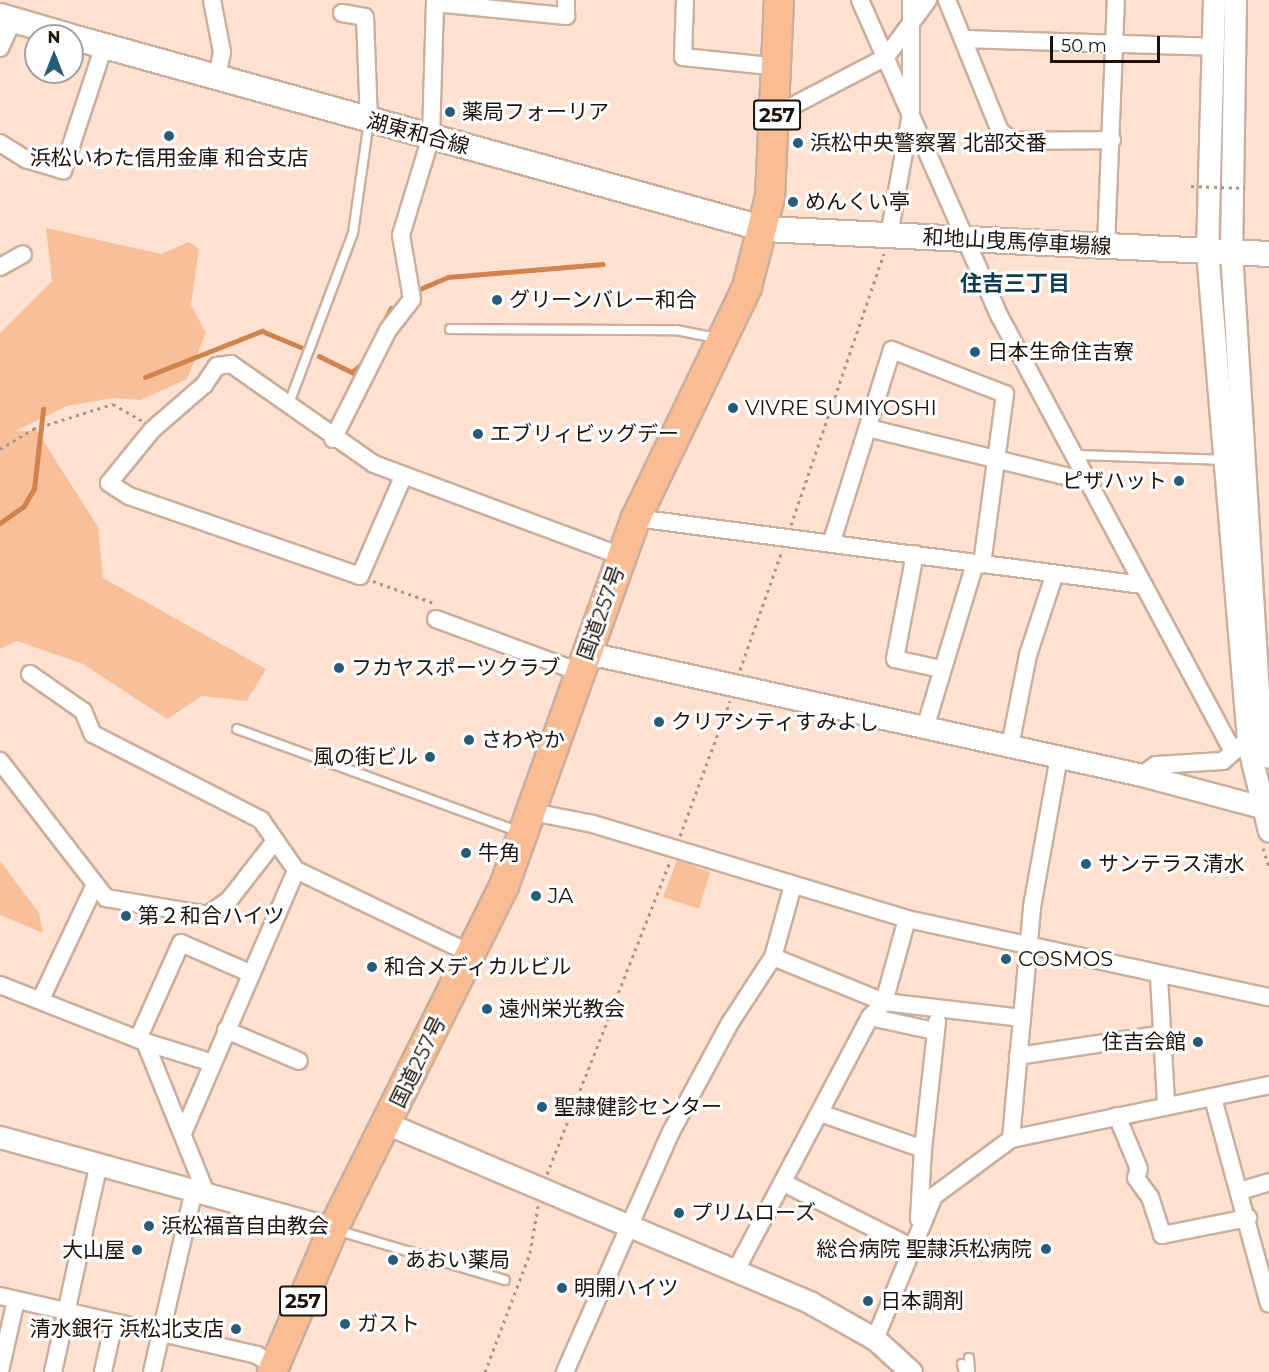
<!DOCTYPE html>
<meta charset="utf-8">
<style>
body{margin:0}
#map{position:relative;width:1269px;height:1372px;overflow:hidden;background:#fee1d0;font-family:Montserrat,"Noto Sans JP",sans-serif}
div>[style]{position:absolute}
.green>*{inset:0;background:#f8bf9b}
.stream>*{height:4.5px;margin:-2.25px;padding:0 2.25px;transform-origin:2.25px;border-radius:2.25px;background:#d1834e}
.path>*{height:3px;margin-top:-1.5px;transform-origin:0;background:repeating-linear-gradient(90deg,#ab9588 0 3px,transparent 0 7.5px)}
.roads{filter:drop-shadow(2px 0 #cbaf9e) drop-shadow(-2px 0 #cbaf9e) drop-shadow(0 2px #cbaf9e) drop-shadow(0 -2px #cbaf9e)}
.service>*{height:8px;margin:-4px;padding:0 4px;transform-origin:4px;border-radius:4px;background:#fff}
.minor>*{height:16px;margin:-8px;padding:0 8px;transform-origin:8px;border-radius:8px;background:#fff}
.tertiary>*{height:21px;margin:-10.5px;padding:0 10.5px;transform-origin:10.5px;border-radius:10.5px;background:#fff}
.secondary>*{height:24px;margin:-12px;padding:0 12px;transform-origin:12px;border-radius:12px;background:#fff}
.trunk>*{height:28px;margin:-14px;padding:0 14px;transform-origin:14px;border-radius:14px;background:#fabc92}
.path-bridge>*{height:3px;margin-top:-1.5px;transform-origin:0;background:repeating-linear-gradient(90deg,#ab9588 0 3px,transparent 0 7.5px)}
.dots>*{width:16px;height:16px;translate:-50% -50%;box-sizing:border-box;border:3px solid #fff;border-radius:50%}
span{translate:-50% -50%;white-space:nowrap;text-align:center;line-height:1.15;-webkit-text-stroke:6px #fff;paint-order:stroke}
.shield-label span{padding:2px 4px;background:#fff;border:2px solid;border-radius:4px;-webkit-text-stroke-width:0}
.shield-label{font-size:20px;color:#1d130d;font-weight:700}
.poi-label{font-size:21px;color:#1d130d}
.left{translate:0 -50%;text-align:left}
.right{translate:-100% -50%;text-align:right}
.street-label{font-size:21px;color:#1d130d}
.neighbourhood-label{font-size:22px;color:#103c51;font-weight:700}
.north{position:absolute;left:24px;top:24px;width:60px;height:60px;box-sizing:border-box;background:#fff;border:2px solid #a5a19e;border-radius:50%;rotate:0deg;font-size:16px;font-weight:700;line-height:24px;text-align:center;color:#1d130d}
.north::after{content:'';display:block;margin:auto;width:21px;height:27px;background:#265c78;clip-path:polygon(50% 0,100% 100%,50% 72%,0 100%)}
.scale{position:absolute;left:1050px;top:36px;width:110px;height:27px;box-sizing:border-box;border:3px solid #1d130d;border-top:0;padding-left:8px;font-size:18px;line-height:21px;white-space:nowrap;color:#1d130d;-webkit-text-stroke:4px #fff;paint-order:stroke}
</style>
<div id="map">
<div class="green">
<i style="clip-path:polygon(46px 228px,161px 254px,189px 242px,199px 249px,191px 305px,206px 333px,187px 379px,140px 400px,113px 398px,67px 406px,15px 431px,37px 431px,98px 527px,103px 578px,266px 669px,247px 701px,202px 696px,167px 719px,83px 664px,17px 641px,0 649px,0 333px,52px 281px)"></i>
<i style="clip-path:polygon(677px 860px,710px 872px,699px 909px,663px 897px)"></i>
<i style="clip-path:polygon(0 861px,39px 913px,43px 933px,0 915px)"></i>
</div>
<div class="stream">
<i style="left:420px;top:289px;width:30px;rotate:-23deg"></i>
<i style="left:448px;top:277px;width:155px;rotate:-4.8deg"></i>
<i style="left:381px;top:327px;width:21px;rotate:-62deg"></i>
<i style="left:319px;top:356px;width:37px;rotate:26deg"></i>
<i style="left:352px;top:372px;width:14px;rotate:-39deg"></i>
<i style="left:145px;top:377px;width:126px;rotate:-21.5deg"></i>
<i style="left:262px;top:331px;width:44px;rotate:22.5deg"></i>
<i style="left:0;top:523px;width:29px;rotate:-35deg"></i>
<i style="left:24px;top:506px;width:20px;rotate:-60deg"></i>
<i style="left:34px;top:489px;width:80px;rotate:-83.5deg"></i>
</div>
<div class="path">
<i style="left:0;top:449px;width:39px;rotate:-31deg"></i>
<i style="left:33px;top:429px;width:84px;rotate:-17.4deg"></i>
<i style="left:113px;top:404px;width:34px;rotate:30deg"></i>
<i style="left:791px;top:525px;width:287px;rotate:-71.1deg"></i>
<i style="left:373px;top:581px;width:65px;rotate:19.8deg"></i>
<i style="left:740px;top:670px;width:126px;rotate:-70.6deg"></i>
<i style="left:680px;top:836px;width:144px;rotate:-69.7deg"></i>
<i style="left:1263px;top:848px;width:19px;rotate:72deg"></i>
<i style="left:547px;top:1174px;width:335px;rotate:-68.5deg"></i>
<i style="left:485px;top:1372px;width:127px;rotate:-69.3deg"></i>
<i style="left:530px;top:1253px;width:48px;rotate:-80.3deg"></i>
</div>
<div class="roads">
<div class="service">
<i style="left:450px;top:329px;width:226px;rotate:0.3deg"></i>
<i style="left:676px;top:330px;width:41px;rotate:11.3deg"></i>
<i style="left:288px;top:406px;width:185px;rotate:-69.4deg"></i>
<i style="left:353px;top:233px;width:113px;rotate:-81.9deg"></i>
<i style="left:1075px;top:455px;width:149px;rotate:1.9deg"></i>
<i style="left:237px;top:729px;width:301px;rotate:20deg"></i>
<i style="left:336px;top:1230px;width:176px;rotate:16.5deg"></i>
<i style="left:969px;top:1358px;width:14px;rotate:86deg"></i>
<i style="left:962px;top:1364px;width:8px;rotate:76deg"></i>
</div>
<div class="minor">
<i style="left:212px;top:0;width:53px;rotate:79.1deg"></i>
<i style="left:222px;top:52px;width:25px;rotate:101deg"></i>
<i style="left:685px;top:0;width:57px;rotate:92deg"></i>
<i style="left:683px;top:57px;width:97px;rotate:5.9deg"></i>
<i style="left:860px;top:0;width:347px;rotate:66.2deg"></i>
<i style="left:1000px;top:317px;width:489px;rotate:61.8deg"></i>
<i style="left:947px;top:0;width:141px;rotate:68deg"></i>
<i style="left:1000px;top:131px;width:16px;rotate:38deg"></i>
<i style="left:1013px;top:141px;width:99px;rotate:-0.6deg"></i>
<i style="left:435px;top:3px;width:132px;rotate:5.7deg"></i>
<i style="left:566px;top:16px;width:16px;rotate:-90deg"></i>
<i style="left:342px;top:13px;width:23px;rotate:10deg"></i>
<i style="left:365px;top:17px;width:104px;rotate:87.8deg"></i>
<i style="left:963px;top:39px;width:250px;rotate:1.8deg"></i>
<i style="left:0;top:48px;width:31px;rotate:-65deg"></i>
<i style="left:777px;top:114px;width:123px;rotate:-27.6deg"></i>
<i style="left:886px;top:57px;width:71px;rotate:-53.6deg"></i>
<i style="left:0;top:143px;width:31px;rotate:32deg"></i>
<i style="left:26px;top:159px;width:39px;rotate:17deg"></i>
<i style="left:63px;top:170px;width:131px;rotate:-71.7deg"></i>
<i style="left:889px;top:235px;width:123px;rotate:-79.7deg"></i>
<i style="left:911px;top:114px;width:114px;rotate:-90deg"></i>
<i style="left:1106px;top:246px;width:246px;rotate:-87.7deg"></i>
<i style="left:0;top:267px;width:26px;rotate:-29deg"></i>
<i style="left:868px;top:428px;width:228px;rotate:13.7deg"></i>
<i style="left:333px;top:439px;width:122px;rotate:-63.2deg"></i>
<i style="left:388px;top:330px;width:39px;rotate:-52deg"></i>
<i style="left:412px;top:299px;width:65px;rotate:-99.8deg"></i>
<i style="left:401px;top:235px;width:102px;rotate:-73deg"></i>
<i style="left:431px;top:137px;width:137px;rotate:-88.3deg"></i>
<i style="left:403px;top:477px;width:108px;rotate:113.5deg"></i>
<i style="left:360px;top:576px;width:244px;rotate:-160.9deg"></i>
<i style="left:129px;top:496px;width:24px;rotate:-147deg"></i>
<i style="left:109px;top:483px;width:68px;rotate:-50.9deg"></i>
<i style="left:152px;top:430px;width:69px;rotate:-40.9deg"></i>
<i style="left:204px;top:385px;width:23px;rotate:-56deg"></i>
<i style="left:217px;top:366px;width:14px;rotate:-8deg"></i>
<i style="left:231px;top:364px;width:174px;rotate:35deg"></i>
<i style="left:374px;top:464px;width:265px;rotate:20.4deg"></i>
<i style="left:636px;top:518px;width:510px;rotate:7.54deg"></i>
<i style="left:832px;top:541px;width:200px;rotate:-72.6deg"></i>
<i style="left:892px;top:350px;width:121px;rotate:21.3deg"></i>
<i style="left:1005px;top:394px;width:172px;rotate:97.7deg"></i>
<i style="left:915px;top:554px;width:107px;rotate:100.8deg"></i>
<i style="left:895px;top:659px;width:47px;rotate:12.3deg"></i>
<i style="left:436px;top:619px;width:153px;rotate:20.3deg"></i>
<i style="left:30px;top:674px;width:65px;rotate:34.9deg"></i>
<i style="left:83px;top:711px;width:25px;rotate:67deg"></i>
<i style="left:93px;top:734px;width:189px;rotate:27.1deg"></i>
<i style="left:261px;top:820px;width:61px;rotate:55deg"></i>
<i style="left:925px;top:728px;width:172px;rotate:-73.1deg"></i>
<i style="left:1010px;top:746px;width:93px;rotate:-78.8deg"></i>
<i style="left:1028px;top:655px;width:83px;rotate:-71.8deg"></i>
<i style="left:0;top:761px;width:173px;rotate:52.3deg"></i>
<i style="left:106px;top:898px;width:103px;rotate:9.5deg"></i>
<i style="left:208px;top:915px;width:26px;rotate:-36deg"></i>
<i style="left:229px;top:900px;width:75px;rotate:-52.1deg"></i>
<i style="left:1142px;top:775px;width:17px;rotate:-36deg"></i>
<i style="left:1156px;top:765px;width:67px;rotate:-3.4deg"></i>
<i style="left:1223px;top:761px;width:24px;rotate:-42deg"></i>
<i style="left:532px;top:812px;width:62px;rotate:11.1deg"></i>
<i style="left:593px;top:824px;width:328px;rotate:16.8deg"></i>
<i style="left:907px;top:919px;width:370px;rotate:12.2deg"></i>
<i style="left:793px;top:885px;width:75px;rotate:105.5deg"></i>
<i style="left:773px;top:957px;width:120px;rotate:22.1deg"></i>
<i style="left:884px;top:1002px;width:139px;rotate:6.6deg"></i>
<i style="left:907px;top:919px;width:86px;rotate:105.5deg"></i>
<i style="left:884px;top:1002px;width:21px;rotate:133deg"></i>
<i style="left:870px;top:1017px;width:66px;rotate:12.2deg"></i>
<i style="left:1159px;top:977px;width:127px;rotate:86.8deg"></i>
<i style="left:0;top:985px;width:156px;rotate:21.5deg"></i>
<i style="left:145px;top:1042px;width:163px;rotate:68deg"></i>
<i style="left:41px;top:999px;width:124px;rotate:-64.7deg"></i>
<i style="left:226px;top:1030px;width:79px;rotate:23deg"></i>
<i style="left:138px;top:1039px;width:105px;rotate:-65.9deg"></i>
<i style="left:181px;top:943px;width:77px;rotate:23.6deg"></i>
<i style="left:145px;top:1042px;width:71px;rotate:17.2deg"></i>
<i style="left:1018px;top:1056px;width:147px;rotate:-8.6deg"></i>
<i style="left:1213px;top:1098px;width:213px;rotate:74.8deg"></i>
<i style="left:823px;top:1114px;width:106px;rotate:19.3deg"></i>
<i style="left:923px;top:1149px;width:70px;rotate:93.3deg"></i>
<i style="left:1117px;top:1116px;width:57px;rotate:67.5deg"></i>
<i style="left:1139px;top:1169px;width:9px;rotate:108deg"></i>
<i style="left:1136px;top:1178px;width:24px;rotate:54deg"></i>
<i style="left:1150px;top:1197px;width:40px;rotate:72deg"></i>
<i style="left:1162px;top:1235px;width:88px;rotate:-11.2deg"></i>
<i style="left:183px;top:1133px;width:286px;rotate:-66.7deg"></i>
<i style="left:296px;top:870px;width:194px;rotate:25.6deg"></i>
<i style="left:1011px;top:1139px;width:264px;rotate:-11.8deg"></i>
<i style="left:923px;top:1149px;width:128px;rotate:-83.7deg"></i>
<i style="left:784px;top:1183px;width:142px;rotate:26.7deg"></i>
<i style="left:1240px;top:1191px;width:30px;rotate:-17deg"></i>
<i style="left:736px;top:1270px;width:286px;rotate:-62.1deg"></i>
<i style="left:0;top:1296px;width:264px;rotate:12.9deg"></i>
<i style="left:257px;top:1355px;width:22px;rotate:34deg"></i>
<i style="left:875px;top:1339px;width:155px;rotate:-67.6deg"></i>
<i style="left:934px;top:1196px;width:96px;rotate:-36.5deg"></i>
<i style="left:1011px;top:1139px;width:233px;rotate:-84.8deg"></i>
<i style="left:1032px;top:907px;width:152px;rotate:-79.8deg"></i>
<i style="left:0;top:1371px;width:73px;rotate:-77.3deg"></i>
<i style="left:53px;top:1372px;width:214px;rotate:-77.6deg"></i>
<i style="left:103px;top:1372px;width:51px;rotate:-77.6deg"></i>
<i style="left:152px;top:1372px;width:187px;rotate:-77deg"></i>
<i style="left:565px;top:1372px;width:262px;rotate:-66.2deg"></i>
<i style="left:671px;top:1132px;width:124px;rotate:-61.6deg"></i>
<i style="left:730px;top:1023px;width:79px;rotate:-56.9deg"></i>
</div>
<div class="tertiary">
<i style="left:1214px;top:0;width:251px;rotate:91.6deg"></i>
<i style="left:1207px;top:251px;width:495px;rotate:85.2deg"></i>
<i style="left:1248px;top:744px;width:89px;rotate:76.4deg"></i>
<i style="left:1235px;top:0;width:251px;rotate:90.9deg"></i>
<i style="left:1231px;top:251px;width:475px;rotate:86.5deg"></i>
<i style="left:1260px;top:725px;width:33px;rotate:74deg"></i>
<i style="left:585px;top:657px;width:17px;rotate:-3deg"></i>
<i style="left:602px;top:656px;width:553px;rotate:12.43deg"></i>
<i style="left:1142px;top:775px;width:131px;rotate:15deg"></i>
<i style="left:388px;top:1124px;width:459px;rotate:22.9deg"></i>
<i style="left:811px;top:1303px;width:73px;rotate:29.4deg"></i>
<i style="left:875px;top:1339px;width:49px;rotate:42.5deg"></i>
<i style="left:0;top:1137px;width:345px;rotate:15.4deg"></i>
</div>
<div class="secondary">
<i style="left:0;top:16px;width:72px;rotate:16.2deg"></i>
<i style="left:72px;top:37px;width:719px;rotate:15.49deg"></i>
<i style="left:765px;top:229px;width:505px;rotate:2.84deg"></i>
</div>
<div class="trunk">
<i style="left:272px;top:1372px;width:155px;rotate:-66.9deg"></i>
<i style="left:333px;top:1229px;width:383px;rotate:-63.5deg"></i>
<i style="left:504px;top:886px;width:391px;rotate:-70.3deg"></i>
<i style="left:636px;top:518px;width:256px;rotate:-64.3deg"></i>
<i style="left:747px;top:287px;width:93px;rotate:-75.7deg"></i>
<i style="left:770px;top:197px;width:197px;rotate:-87.4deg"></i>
</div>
</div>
<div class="path-bridge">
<i style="left:1191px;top:186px;width:54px;rotate:2.1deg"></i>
</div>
<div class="dots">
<i style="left:450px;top:112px;background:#265c78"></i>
<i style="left:169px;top:136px;background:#265c78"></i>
<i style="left:798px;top:143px;background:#265c78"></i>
<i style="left:793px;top:202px;background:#265c78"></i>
<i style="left:497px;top:300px;background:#265c78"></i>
<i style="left:975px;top:352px;background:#265c78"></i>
<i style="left:733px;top:408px;background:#265c78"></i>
<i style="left:478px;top:434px;background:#265c78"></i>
<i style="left:1179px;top:481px;background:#265c78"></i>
<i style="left:339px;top:668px;background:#265c78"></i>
<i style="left:659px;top:722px;background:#265c78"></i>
<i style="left:469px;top:740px;background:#265c78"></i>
<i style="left:430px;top:757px;background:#265c78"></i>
<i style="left:466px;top:853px;background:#265c78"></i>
<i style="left:1086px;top:864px;background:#265c78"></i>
<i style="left:536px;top:896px;background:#265c78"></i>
<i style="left:126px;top:916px;background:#265c78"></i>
<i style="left:1006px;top:959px;background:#265c78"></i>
<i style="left:372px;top:967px;background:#265c78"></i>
<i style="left:487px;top:1009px;background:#265c78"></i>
<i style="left:1198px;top:1042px;background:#265c78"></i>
<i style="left:542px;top:1107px;background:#265c78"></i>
<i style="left:679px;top:1213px;background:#265c78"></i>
<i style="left:149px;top:1226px;background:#265c78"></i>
<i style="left:1046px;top:1249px;background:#265c78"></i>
<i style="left:137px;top:1250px;background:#265c78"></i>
<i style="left:393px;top:1260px;background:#265c78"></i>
<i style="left:562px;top:1288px;background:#265c78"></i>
<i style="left:868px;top:1301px;background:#265c78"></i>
<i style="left:345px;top:1324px;background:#265c78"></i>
<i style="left:236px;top:1329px;background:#265c78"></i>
</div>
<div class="shield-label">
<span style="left:777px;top:115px">257</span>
<span style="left:303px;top:1301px">257</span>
</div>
<div class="poi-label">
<span class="left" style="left:462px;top:112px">薬局フォーリア</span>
<span class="left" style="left:810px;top:143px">浜松中央警察署 北部交番</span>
<span style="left:169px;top:158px">浜松いわた信用金庫 和合支店</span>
<span class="left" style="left:805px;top:202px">めんくい亭</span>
<span class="left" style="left:509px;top:300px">グリーンバレー和合</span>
<span class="left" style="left:987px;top:352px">日本生命住吉寮</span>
<span class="left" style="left:745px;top:408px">VIVRE SUMIYOSHI</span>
<span class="left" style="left:490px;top:434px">エブリィビッグデー</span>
<span class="right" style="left:1167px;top:481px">ピザハット</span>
<span class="left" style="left:351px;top:668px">フカヤスポーツクラブ</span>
<span class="left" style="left:671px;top:722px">クリアシティすみよし</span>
<span class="left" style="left:481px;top:740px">さわやか</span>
<span class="right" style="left:418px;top:757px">風の街ビル</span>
<span class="left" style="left:478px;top:853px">牛角</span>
<span class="left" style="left:1098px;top:864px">サンテラス清水</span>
<span class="left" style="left:548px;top:896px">JA</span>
<span class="left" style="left:138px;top:916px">第２和合ハイツ</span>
<span class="left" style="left:1018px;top:959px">COSMOS</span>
<span class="left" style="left:384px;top:967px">和合メディカルビル</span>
<span class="left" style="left:499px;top:1009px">遠州栄光教会</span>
<span class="right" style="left:1186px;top:1042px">住吉会館</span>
<span class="left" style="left:554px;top:1107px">聖隷健診センター</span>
<span class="left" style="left:691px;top:1213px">プリムローズ</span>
<span class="left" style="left:161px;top:1226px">浜松福音自由教会</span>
<span class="right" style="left:1032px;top:1249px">総合病院 聖隷浜松病院</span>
<span class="right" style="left:125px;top:1250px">大山屋</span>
<span class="left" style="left:405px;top:1260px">あおい薬局</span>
<span class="left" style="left:574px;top:1288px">明開ハイツ</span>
<span class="left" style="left:880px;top:1301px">日本調剤</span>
<span class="left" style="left:357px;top:1324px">ガスト</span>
<span class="right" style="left:224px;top:1329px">清水銀行 浜松北支店</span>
</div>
<div class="street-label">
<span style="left:418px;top:134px;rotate:15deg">湖東和合線</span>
<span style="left:1017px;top:242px;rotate:3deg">和地山曳馬停車場線</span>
<span style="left:601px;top:613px;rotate:-70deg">国道257号</span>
<span style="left:418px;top:1062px;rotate:-64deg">国道257号</span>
</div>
<div class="neighbourhood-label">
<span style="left:1015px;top:284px">住吉三丁目</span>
</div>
<div class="north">N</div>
<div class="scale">50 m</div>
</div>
